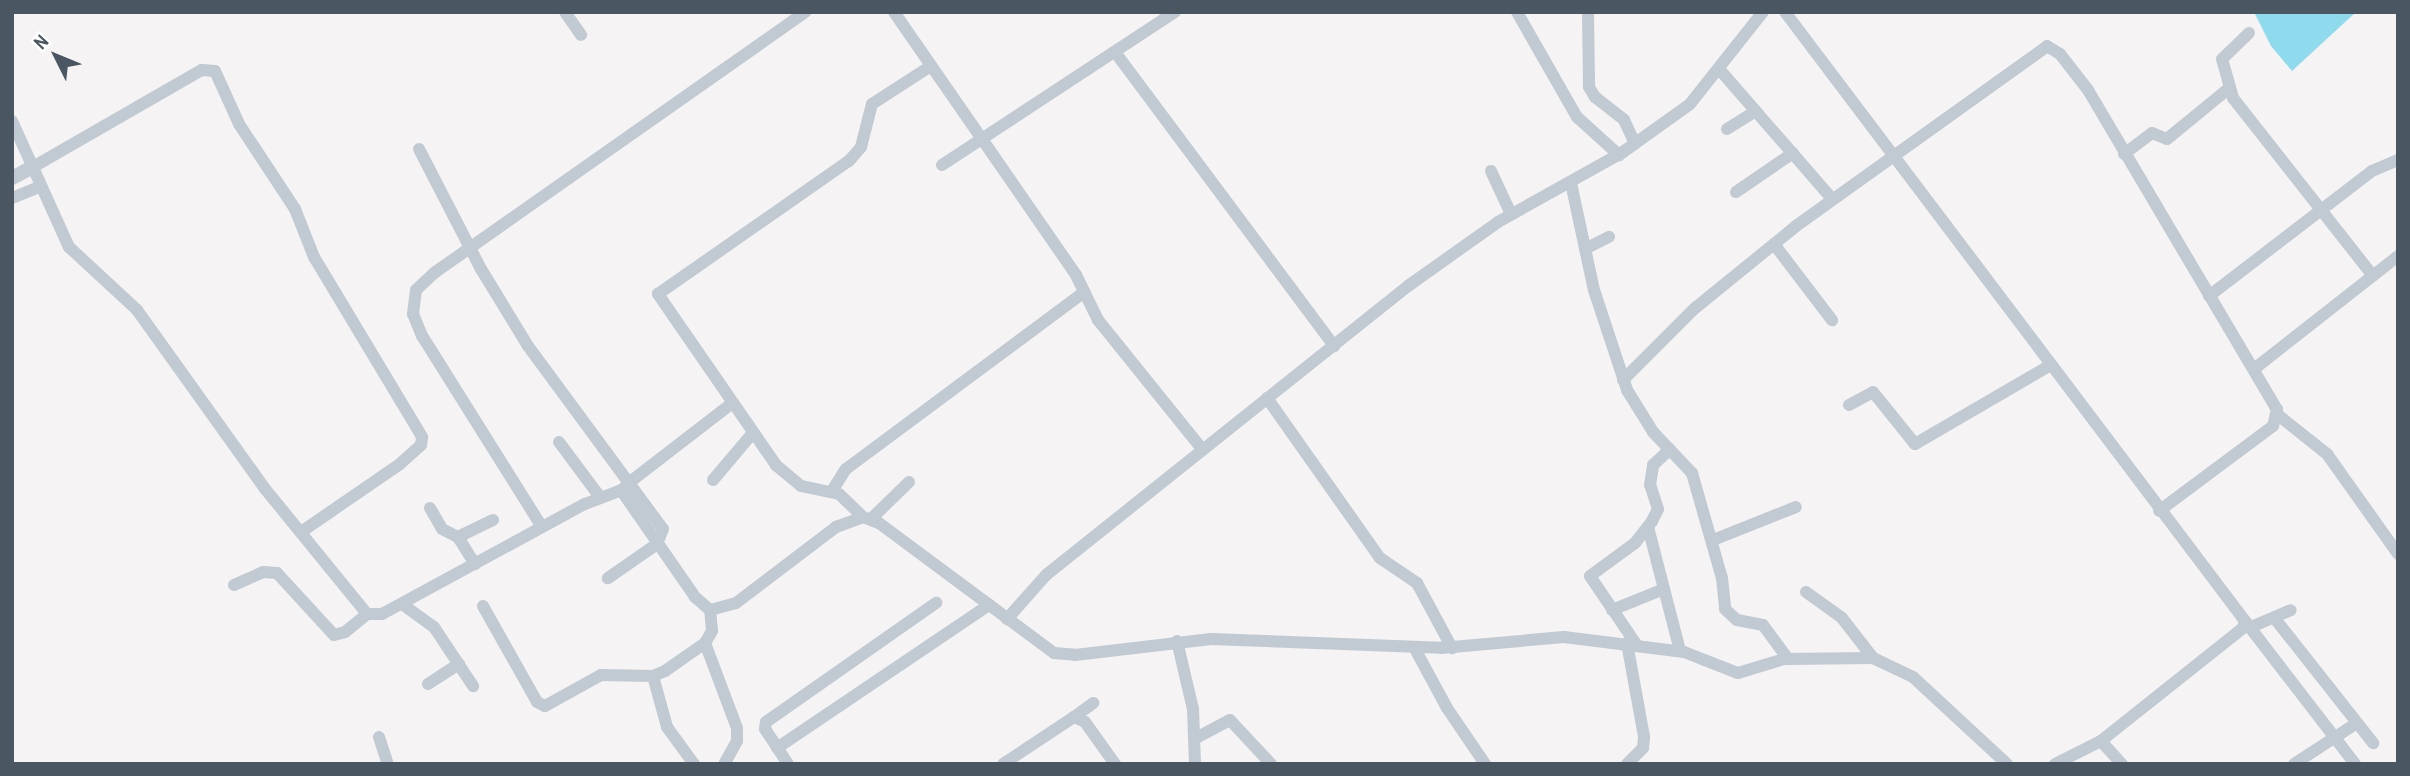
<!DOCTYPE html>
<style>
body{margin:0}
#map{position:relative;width:2410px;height:776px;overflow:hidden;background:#f5f3f3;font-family:"Archivo Narrow",sans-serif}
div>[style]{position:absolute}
.water>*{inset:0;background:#90daee}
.minor>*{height:12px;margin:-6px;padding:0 6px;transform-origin:6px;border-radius:6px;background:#c1cad2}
.tertiary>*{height:14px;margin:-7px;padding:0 7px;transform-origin:7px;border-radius:7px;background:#c1cad2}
span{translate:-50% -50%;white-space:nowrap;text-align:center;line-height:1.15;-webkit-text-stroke:7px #fff;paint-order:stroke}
.frame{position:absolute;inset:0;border:14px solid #4a5661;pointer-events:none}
.north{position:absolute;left:21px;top:21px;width:70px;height:70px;-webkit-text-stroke:5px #fff;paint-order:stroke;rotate:313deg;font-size:19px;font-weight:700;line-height:28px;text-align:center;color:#4a5661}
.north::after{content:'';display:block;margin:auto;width:24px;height:32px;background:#4a5661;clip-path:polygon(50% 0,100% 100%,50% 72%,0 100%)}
</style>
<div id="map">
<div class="water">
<i style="clip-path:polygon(2254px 12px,2356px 12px,2292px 71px,2271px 46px)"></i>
</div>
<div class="minor">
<i style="left:565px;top:12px;width:28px;rotate:55deg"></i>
<i style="left:894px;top:12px;width:320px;rotate:55.3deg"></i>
<i style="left:1076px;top:275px;width:50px;rotate:63.9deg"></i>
<i style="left:1098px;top:320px;width:166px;rotate:51.1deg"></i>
<i style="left:1517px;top:12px;width:121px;rotate:60.3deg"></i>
<i style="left:1577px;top:117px;width:57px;rotate:42.1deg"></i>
<i style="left:1588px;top:12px;width:75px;rotate:89.2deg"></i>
<i style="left:1589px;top:87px;width:12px;rotate:59deg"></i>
<i style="left:1595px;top:97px;width:37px;rotate:38deg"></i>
<i style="left:1624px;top:120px;width:26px;rotate:65deg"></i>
<i style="left:1785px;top:12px;width:763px;rotate:52.93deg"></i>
<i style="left:2245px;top:621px;width:7px;rotate:106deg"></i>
<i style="left:2243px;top:628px;width:181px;rotate:141.5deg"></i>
<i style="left:2249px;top:33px;width:37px;rotate:136deg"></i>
<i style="left:2222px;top:59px;width:41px;rotate:74.2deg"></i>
<i style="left:2233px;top:98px;width:226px;rotate:51.8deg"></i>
<i style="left:1115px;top:52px;width:367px;rotate:53.3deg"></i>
<i style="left:1720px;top:70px;width:171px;rotate:49deg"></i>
<i style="left:12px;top:121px;width:138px;rotate:65.7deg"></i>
<i style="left:69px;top:247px;width:93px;rotate:42.8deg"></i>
<i style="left:137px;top:310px;width:221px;rotate:54.4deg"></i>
<i style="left:266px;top:490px;width:160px;rotate:50.8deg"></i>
<i style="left:367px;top:614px;width:15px"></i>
<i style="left:382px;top:614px;width:231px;rotate:-28.5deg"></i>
<i style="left:585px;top:504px;width:39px;rotate:-21deg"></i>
<i style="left:621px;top:490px;width:130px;rotate:55.3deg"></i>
<i style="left:695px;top:597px;width:20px;rotate:41deg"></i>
<i style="left:710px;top:610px;width:27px;rotate:-15deg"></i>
<i style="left:736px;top:603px;width:126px;rotate:-37.2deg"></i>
<i style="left:836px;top:527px;width:29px;rotate:-20deg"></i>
<i style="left:863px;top:517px;width:17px;rotate:21deg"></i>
<i style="left:879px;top:523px;width:218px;rotate:36.6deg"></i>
<i style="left:1054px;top:653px;width:21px;rotate:5deg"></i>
<i style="left:1075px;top:655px;width:137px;rotate:-6.7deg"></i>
<i style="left:1211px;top:639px;width:230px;rotate:2.2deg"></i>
<i style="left:1441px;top:648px;width:123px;rotate:-5.1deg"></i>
<i style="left:1564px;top:637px;width:121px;rotate:7.1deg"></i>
<i style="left:1684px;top:652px;width:58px;rotate:21.3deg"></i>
<i style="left:1738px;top:673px;width:48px;rotate:-16.9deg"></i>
<i style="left:1784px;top:659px;width:89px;rotate:-0.6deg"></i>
<i style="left:1873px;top:658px;width:44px;rotate:25.4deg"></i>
<i style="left:1913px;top:677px;width:128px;rotate:42.8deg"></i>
<i style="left:1727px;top:129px;width:34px;rotate:-32deg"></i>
<i style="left:419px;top:149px;width:135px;rotate:62.7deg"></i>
<i style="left:481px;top:269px;width:90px;rotate:58.6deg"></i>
<i style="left:528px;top:346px;width:227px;rotate:53.6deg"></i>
<i style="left:663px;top:529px;width:16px;rotate:112deg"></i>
<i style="left:657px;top:544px;width:60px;rotate:145.2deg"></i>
<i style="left:2124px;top:154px;width:35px;rotate:-37deg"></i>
<i style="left:2152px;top:133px;width:16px;rotate:22deg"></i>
<i style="left:2167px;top:139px;width:79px;rotate:-39.3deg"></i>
<i style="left:942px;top:165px;width:279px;rotate:-33.3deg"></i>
<i style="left:33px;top:167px;width:195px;rotate:-29.9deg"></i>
<i style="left:202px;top:70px;width:13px;rotate:4deg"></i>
<i style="left:215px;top:71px;width:58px;rotate:65.6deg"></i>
<i style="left:239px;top:124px;width:102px;rotate:56.6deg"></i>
<i style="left:295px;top:209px;width:52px;rotate:68.4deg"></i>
<i style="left:314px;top:257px;width:210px;rotate:59deg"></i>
<i style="left:422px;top:437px;width:8px;rotate:97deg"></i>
<i style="left:421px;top:445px;width:28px;rotate:138deg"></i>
<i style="left:400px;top:464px;width:120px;rotate:145.5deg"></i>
<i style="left:1491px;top:171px;width:47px;rotate:65.1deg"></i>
<i style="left:1571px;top:183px;width:109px;rotate:77.9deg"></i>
<i style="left:1594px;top:290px;width:105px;rotate:71.7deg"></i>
<i style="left:1627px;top:390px;width:49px;rotate:58.2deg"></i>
<i style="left:1653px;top:432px;width:57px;rotate:46.4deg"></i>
<i style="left:1692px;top:473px;width:109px;rotate:74.1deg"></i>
<i style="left:1722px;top:578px;width:31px;rotate:84deg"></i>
<i style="left:1725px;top:609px;width:16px;rotate:43deg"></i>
<i style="left:1737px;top:620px;width:26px;rotate:11deg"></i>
<i style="left:1763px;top:625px;width:42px;rotate:53.7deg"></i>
<i style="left:1736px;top:192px;width:69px;rotate:-34.4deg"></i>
<i style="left:12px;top:198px;width:31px;rotate:-22deg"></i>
<i style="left:1774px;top:244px;width:96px;rotate:52.7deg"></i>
<i style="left:1585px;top:249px;width:27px;rotate:-27deg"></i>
<i style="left:2209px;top:296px;width:205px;rotate:-37.5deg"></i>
<i style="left:2372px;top:171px;width:28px;rotate:-23deg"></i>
<i style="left:2254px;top:369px;width:183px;rotate:-38.1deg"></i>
<i style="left:1623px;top:380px;width:100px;rotate:-45deg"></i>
<i style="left:1694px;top:309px;width:132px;rotate:-39.1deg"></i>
<i style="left:1796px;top:226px;width:309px;rotate:-35.6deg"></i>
<i style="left:2047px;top:46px;width:15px;rotate:32deg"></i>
<i style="left:2060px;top:54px;width:46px;rotate:52.1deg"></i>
<i style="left:2088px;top:90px;width:371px;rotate:59.4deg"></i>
<i style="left:2277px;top:409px;width:17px;rotate:103deg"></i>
<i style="left:2273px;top:426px;width:142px;rotate:143.3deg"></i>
<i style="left:1267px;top:398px;width:196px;rotate:54.8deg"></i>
<i style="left:1380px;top:558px;width:45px;rotate:34deg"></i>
<i style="left:1417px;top:583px;width:74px;rotate:61.7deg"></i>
<i style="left:1849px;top:405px;width:27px;rotate:-28deg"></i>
<i style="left:1873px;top:392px;width:67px;rotate:51.1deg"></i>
<i style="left:1915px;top:444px;width:157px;rotate:-30.2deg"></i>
<i style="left:2278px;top:415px;width:63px;rotate:38.5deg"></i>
<i style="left:2327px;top:454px;width:123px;rotate:54.6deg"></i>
<i style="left:559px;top:442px;width:69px;rotate:53.3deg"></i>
<i style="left:713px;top:480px;width:60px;rotate:-49.7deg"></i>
<i style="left:626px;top:485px;width:133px;rotate:-37.6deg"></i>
<i style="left:832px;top:491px;width:26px;rotate:-58deg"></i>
<i style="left:846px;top:469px;width:297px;rotate:-36.6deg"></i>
<i style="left:430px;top:508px;width:24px;rotate:60deg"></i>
<i style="left:442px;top:529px;width:18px;rotate:27deg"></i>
<i style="left:458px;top:537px;width:32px;rotate:58deg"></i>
<i style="left:863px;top:517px;width:33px;rotate:-136deg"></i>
<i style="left:839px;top:494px;width:39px;rotate:-168deg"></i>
<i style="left:801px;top:486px;width:33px;rotate:-140deg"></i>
<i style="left:776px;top:465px;width:208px;rotate:-124.6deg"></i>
<i style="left:658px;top:294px;width:233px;rotate:-34.9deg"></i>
<i style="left:849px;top:161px;width:18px;rotate:-49deg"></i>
<i style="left:861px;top:147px;width:44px;rotate:-75.7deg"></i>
<i style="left:872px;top:104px;width:70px;rotate:-32.8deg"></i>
<i style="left:871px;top:519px;width:53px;rotate:-44.2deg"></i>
<i style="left:542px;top:527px;width:226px;rotate:-122.1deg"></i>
<i style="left:422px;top:336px;width:24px;rotate:-112deg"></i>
<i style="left:413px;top:314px;width:24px;rotate:-83deg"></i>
<i style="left:416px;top:290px;width:25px;rotate:-43deg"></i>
<i style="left:434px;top:273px;width:454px;rotate:-35.1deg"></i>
<i style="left:1648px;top:527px;width:128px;rotate:75.5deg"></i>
<i style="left:458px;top:537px;width:39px;rotate:-26deg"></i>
<i style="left:1713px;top:540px;width:89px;rotate:-21.7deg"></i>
<i style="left:234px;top:585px;width:32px;rotate:-24deg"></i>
<i style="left:263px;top:572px;width:14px;rotate:4deg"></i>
<i style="left:277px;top:573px;width:84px;rotate:47.4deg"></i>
<i style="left:334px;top:635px;width:11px;rotate:-15deg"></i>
<i style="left:345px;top:632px;width:28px;rotate:-39deg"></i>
<i style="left:1806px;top:592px;width:44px;rotate:35.8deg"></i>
<i style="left:1842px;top:618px;width:51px;rotate:52.2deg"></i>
<i style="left:402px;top:604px;width:39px;rotate:36deg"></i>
<i style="left:434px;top:627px;width:71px;rotate:56.5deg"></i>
<i style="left:483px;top:606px;width:110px;rotate:60.6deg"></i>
<i style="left:537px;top:702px;width:9px;rotate:27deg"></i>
<i style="left:545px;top:706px;width:64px;rotate:-29deg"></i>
<i style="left:601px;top:675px;width:52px;rotate:1.1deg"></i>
<i style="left:653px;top:676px;width:13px;rotate:-23deg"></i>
<i style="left:665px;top:671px;width:49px;rotate:-35deg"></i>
<i style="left:705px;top:643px;width:14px;rotate:-60deg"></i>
<i style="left:712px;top:631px;width:21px;rotate:-95deg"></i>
<i style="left:1612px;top:610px;width:56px;rotate:-22deg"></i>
<i style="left:1007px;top:619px;width:59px;rotate:-48.4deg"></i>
<i style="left:1046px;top:575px;width:463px;rotate:-38.6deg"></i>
<i style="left:1408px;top:286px;width:110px;rotate:-35.4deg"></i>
<i style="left:1498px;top:222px;width:143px;rotate:-29.2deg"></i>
<i style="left:1623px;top:152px;width:82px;rotate:-35.6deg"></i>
<i style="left:1690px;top:104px;width:117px;rotate:-51.6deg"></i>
<i style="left:2276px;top:620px;width:157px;rotate:51.7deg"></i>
<i style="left:2245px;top:621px;width:180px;rotate:52.4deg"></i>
<i style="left:2251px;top:627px;width:43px;rotate:-23deg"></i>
<i style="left:1177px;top:641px;width:70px;rotate:76.8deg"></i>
<i style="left:1193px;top:709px;width:55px;rotate:87.9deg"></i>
<i style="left:705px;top:643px;width:91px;rotate:69.4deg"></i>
<i style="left:737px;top:728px;width:13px;rotate:90deg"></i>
<i style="left:737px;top:741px;width:26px;rotate:119deg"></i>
<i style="left:1627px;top:643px;width:96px;rotate:79.7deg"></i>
<i style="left:1644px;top:737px;width:11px;rotate:95deg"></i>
<i style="left:1643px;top:748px;width:23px;rotate:135deg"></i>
<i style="left:1636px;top:644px;width:82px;rotate:-124.1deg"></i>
<i style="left:1590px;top:576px;width:56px;rotate:-36.3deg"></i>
<i style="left:1635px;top:543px;width:28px;rotate:-52deg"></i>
<i style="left:1652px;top:521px;width:13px;rotate:-63deg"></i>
<i style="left:1658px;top:509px;width:25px;rotate:-108deg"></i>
<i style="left:1650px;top:485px;width:20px;rotate:-81deg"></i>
<i style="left:1653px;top:465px;width:23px;rotate:-43deg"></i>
<i style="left:1414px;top:647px;width:69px;rotate:61.6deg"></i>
<i style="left:1447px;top:708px;width:68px;rotate:55.8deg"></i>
<i style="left:653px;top:676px;width:53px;rotate:74.6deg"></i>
<i style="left:667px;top:727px;width:46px;rotate:53.9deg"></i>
<i style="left:428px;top:684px;width:37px;rotate:-33deg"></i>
<i style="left:1074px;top:717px;width:24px;rotate:-36deg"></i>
<i style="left:379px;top:737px;width:28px;rotate:72deg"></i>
<i style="left:1196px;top:738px;width:38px;rotate:-28deg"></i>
<i style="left:1230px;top:720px;width:60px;rotate:47deg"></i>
<i style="left:777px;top:748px;width:256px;rotate:-34deg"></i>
<i style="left:788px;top:764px;width:42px;rotate:-123.3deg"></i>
<i style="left:765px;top:729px;width:7px;rotate:-82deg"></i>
<i style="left:766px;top:722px;width:208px;rotate:-35deg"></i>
<i style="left:1003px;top:764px;width:85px;rotate:-33.5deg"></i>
<i style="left:1074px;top:717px;width:12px;rotate:24deg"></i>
<i style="left:1085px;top:722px;width:52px;rotate:54.5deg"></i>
<i style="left:2055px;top:764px;width:51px;rotate:-26.6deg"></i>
<i style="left:2101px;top:741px;width:31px;rotate:48deg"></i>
<i style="left:2294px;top:764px;width:75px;rotate:-33.1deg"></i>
</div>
<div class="tertiary">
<i style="left:12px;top:178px;width:24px;rotate:-28deg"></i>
</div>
<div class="frame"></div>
<div class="north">N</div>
</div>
